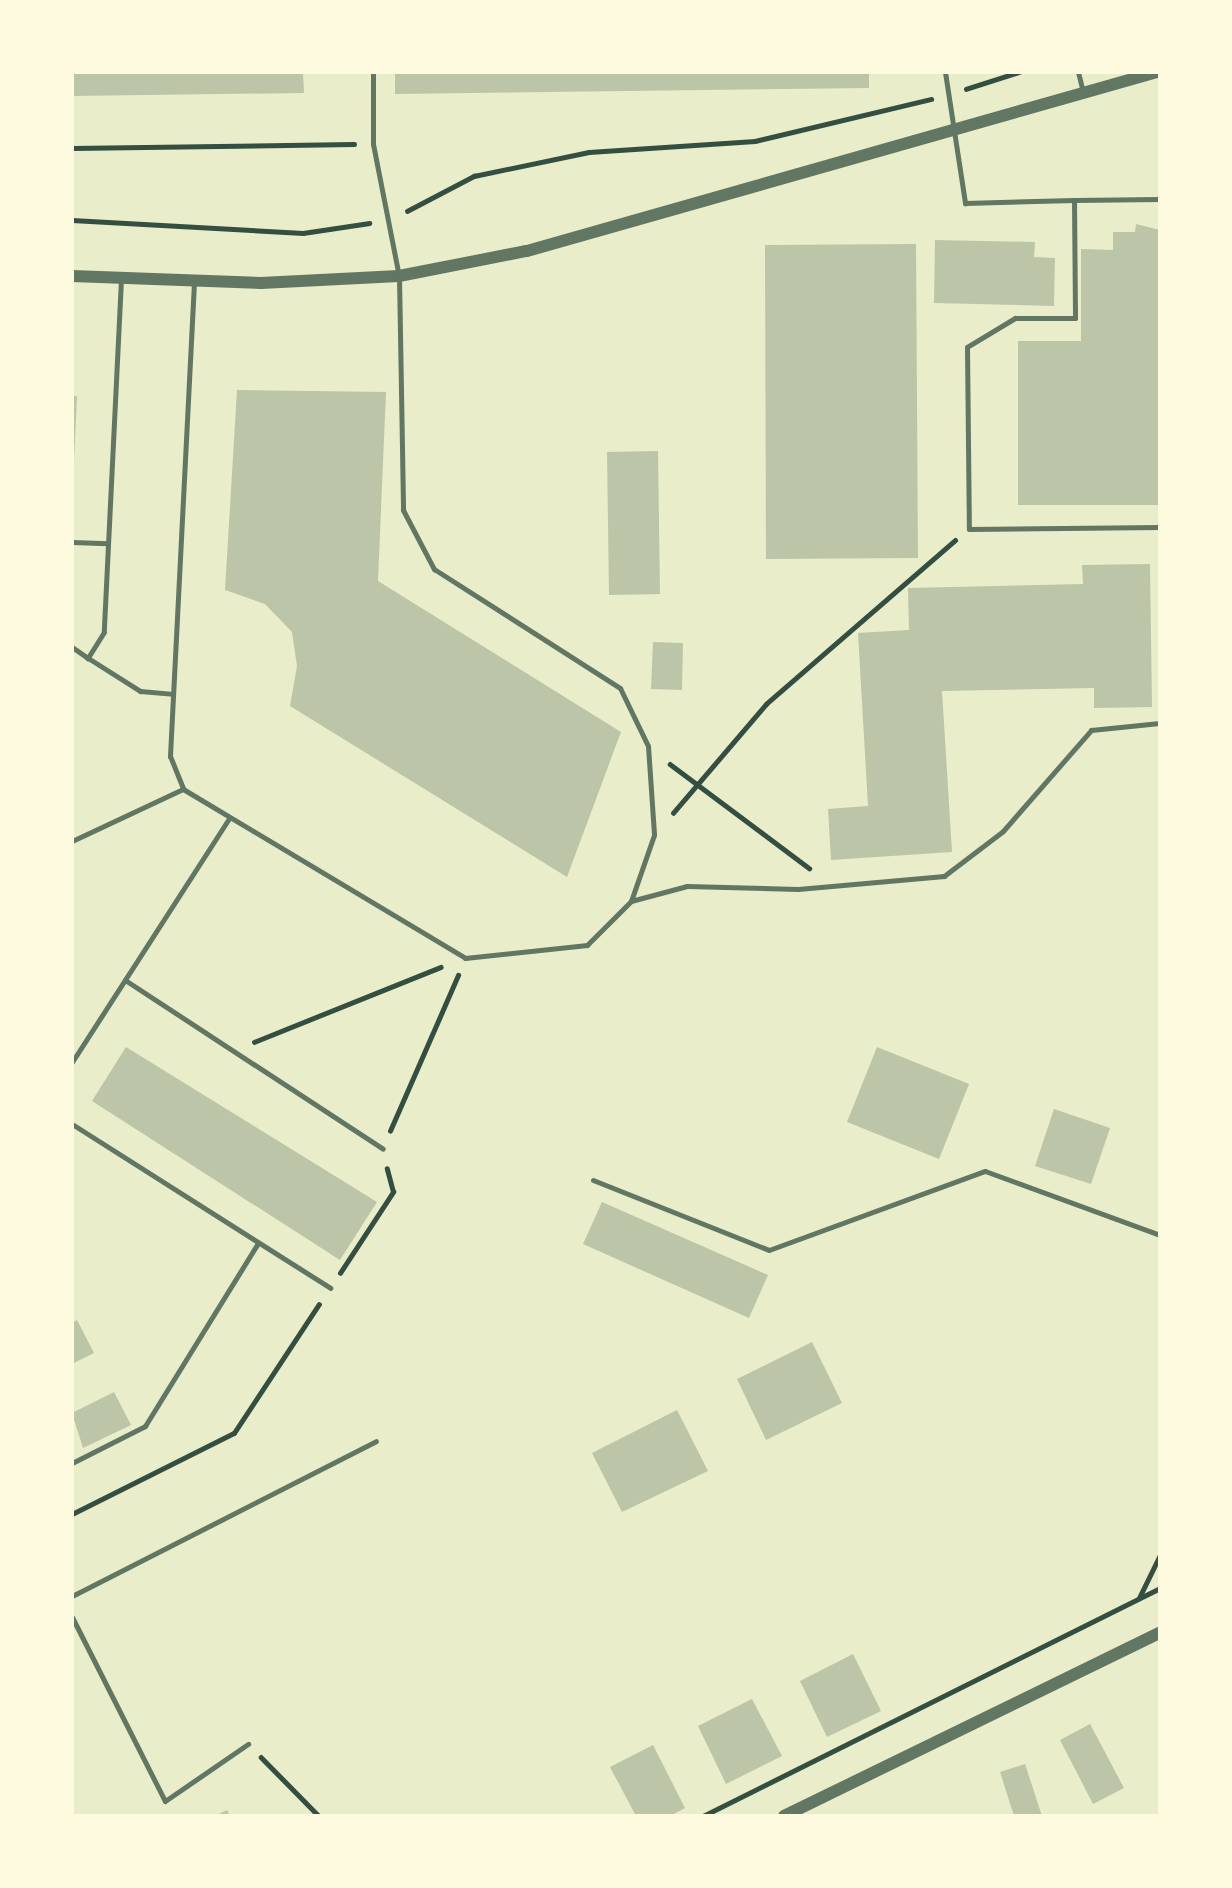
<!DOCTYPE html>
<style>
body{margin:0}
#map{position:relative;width:1232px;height:1888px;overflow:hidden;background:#e9edc9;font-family:Barlow,sans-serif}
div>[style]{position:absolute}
.building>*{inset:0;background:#bcc5a7}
.path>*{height:4.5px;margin:-2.25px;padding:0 2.25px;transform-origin:2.25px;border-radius:2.25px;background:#344e41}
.service>*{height:5px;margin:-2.5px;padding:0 2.5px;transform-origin:2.5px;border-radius:2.5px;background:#617663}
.tertiary>*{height:12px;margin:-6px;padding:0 6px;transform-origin:6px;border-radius:6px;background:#617663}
span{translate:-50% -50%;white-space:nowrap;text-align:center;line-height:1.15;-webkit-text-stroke:7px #fefae0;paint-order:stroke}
.frame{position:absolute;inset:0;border:74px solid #fefae0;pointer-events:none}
</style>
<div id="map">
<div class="building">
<i style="clip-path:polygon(72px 72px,303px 72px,304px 93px,72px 96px)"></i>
<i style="clip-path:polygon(395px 72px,869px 72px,869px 88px,395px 94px)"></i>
<i style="clip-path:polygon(1136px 224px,1160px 230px,1160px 505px,1018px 505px,1018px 341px,1081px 341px,1081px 249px,1113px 250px,1113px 232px,1135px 232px)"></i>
<i style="clip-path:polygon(935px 240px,1035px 242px,1034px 257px,1055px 258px,1054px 306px,934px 303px)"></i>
<i style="clip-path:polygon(916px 244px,918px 558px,766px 559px,765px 245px)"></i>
<i style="clip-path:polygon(237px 390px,386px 392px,378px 581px,621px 732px,567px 877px,290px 706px,297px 666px,292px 632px,265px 604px,225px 590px)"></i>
<i style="clip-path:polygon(72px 396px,77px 396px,74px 461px,72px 460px)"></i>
<i style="clip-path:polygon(658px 451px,660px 594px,609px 595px,607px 452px)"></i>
<i style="clip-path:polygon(1150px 564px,1152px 707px,1094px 708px,1094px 688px,942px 691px,952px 852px,831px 860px,828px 809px,868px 806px,858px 633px,909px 630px,908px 588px,1083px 584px,1082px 565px)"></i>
<i style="clip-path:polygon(653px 642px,683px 643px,682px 690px,651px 689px)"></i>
<i style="clip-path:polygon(126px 1047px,377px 1202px,340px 1260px,92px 1101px)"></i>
<i style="clip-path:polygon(877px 1047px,969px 1084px,939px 1159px,847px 1122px)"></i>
<i style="clip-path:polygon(1054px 1109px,1110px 1128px,1091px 1184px,1035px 1166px)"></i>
<i style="clip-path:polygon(602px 1202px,768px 1275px,749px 1318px,583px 1244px)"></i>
<i style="clip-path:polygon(77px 1320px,94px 1353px,72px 1364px,72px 1323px)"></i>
<i style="clip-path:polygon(812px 1342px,842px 1403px,766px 1440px,737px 1379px)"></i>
<i style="clip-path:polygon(114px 1392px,131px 1425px,83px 1448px,72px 1413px)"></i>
<i style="clip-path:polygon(677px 1410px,708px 1471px,622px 1512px,592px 1453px)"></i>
<i style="clip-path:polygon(853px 1654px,881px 1711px,827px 1737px,800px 1681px)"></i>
<i style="clip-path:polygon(752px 1699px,782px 1756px,726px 1784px,698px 1726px)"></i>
<i style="clip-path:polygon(1090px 1724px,1124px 1788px,1093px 1804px,1060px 1740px)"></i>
<i style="clip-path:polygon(653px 1745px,685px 1808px,670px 1816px,636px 1816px,610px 1767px)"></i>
<i style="clip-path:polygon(1025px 1764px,1042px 1816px,1014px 1816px,1000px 1772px)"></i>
<i style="clip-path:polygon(227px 1810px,230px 1816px,215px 1816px)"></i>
</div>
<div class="path">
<i style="left:966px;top:89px;width:56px;rotate:-17.8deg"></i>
<i style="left:72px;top:148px;width:282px;rotate:-0.8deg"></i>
<i style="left:407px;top:211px;width:76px;rotate:-27.6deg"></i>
<i style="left:474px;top:176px;width:117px;rotate:-11.8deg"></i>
<i style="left:589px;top:152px;width:166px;rotate:-3.8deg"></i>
<i style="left:755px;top:141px;width:181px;rotate:-13.4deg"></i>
<i style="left:72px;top:220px;width:231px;rotate:3.2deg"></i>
<i style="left:303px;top:233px;width:67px;rotate:-8.6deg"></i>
<i style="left:670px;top:764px;width:174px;rotate:36.8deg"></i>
<i style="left:673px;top:813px;width:143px;rotate:-49.5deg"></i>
<i style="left:766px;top:704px;width:250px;rotate:-40.9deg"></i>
<i style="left:254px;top:1042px;width:201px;rotate:-21.9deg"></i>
<i style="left:390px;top:1131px;width:170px;rotate:-66.4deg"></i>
<i style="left:340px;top:1273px;width:97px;rotate:-56.8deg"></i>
<i style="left:393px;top:1192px;width:24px;rotate:-105deg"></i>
<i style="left:72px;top:1514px;width:181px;rotate:-26.6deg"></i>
<i style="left:234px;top:1433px;width:154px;rotate:-56.6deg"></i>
<i style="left:1139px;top:1598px;width:48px;rotate:-64deg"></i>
<i style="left:261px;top:1757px;width:83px;rotate:45.5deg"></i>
<i style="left:703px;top:1816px;width:511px;rotate:-26.51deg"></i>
</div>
<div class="service">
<i style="left:373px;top:72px;width:72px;rotate:90deg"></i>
<i style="left:373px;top:144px;width:135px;rotate:78.9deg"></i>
<i style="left:399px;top:276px;width:234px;rotate:89deg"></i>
<i style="left:403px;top:510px;width:67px;rotate:62.3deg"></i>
<i style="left:434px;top:569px;width:221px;rotate:32.6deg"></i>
<i style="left:620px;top:688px;width:64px;rotate:64.2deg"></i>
<i style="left:648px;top:746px;width:89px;rotate:86.1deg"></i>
<i style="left:654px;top:835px;width:70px;rotate:109.2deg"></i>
<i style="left:945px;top:72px;width:133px;rotate:81.3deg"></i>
<i style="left:965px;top:203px;width:109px;rotate:-1.6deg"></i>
<i style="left:1074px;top:200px;width:118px;rotate:89.5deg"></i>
<i style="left:1075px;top:318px;width:60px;rotate:180deg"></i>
<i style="left:1015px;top:318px;width:56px;rotate:148.9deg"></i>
<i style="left:967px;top:347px;width:182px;rotate:89.4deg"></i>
<i style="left:969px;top:529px;width:191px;rotate:-0.6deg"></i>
<i style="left:1078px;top:72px;width:21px;rotate:76deg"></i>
<i style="left:1074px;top:200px;width:86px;rotate:-0.7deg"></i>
<i style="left:121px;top:279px;width:353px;rotate:92.8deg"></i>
<i style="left:104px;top:632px;width:31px;rotate:122deg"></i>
<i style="left:88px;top:658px;width:62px;rotate:32.4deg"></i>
<i style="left:140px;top:691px;width:33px;rotate:5deg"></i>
<i style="left:194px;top:282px;width:475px;rotate:92.9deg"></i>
<i style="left:170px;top:756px;width:35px;rotate:68deg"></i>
<i style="left:183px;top:789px;width:329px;rotate:30.9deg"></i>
<i style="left:465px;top:958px;width:123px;rotate:-6.1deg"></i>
<i style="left:587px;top:945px;width:62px;rotate:-45deg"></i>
<i style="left:631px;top:901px;width:58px;rotate:-15deg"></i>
<i style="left:687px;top:886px;width:111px;rotate:1.5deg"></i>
<i style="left:798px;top:889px;width:147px;rotate:-5.1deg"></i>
<i style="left:944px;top:876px;width:74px;rotate:-37.3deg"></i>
<i style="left:1003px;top:831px;width:134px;rotate:-48.9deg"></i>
<i style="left:1091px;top:730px;width:69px;rotate:-5.8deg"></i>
<i style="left:72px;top:542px;width:36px;rotate:2deg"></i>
<i style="left:72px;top:647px;width:19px;rotate:35deg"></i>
<i style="left:72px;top:841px;width:123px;rotate:-25.1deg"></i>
<i style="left:125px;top:980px;width:308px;rotate:33.2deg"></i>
<i style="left:72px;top:1062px;width:290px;rotate:-57.2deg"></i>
<i style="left:72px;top:1124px;width:306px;rotate:32.4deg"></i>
<i style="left:593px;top:1180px;width:189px;rotate:21.7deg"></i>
<i style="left:769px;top:1250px;width:230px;rotate:-20.1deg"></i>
<i style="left:985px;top:1171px;width:186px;rotate:20.1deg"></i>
<i style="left:72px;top:1463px;width:82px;rotate:-26.9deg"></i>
<i style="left:145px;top:1426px;width:215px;rotate:-58.3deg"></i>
<i style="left:72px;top:1596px;width:341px;rotate:-27deg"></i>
<i style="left:72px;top:1617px;width:206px;rotate:63.2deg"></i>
<i style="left:165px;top:1801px;width:101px;rotate:-34.5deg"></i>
</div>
<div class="tertiary">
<i style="left:72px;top:276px;width:189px;rotate:2.1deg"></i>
<i style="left:261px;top:283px;width:138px;rotate:-2.9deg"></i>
<i style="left:399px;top:276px;width:130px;rotate:-11.1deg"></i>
<i style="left:527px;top:251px;width:655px;rotate:-15.86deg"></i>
<i style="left:784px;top:1816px;width:418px;rotate:-26deg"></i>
</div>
<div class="frame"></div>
</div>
